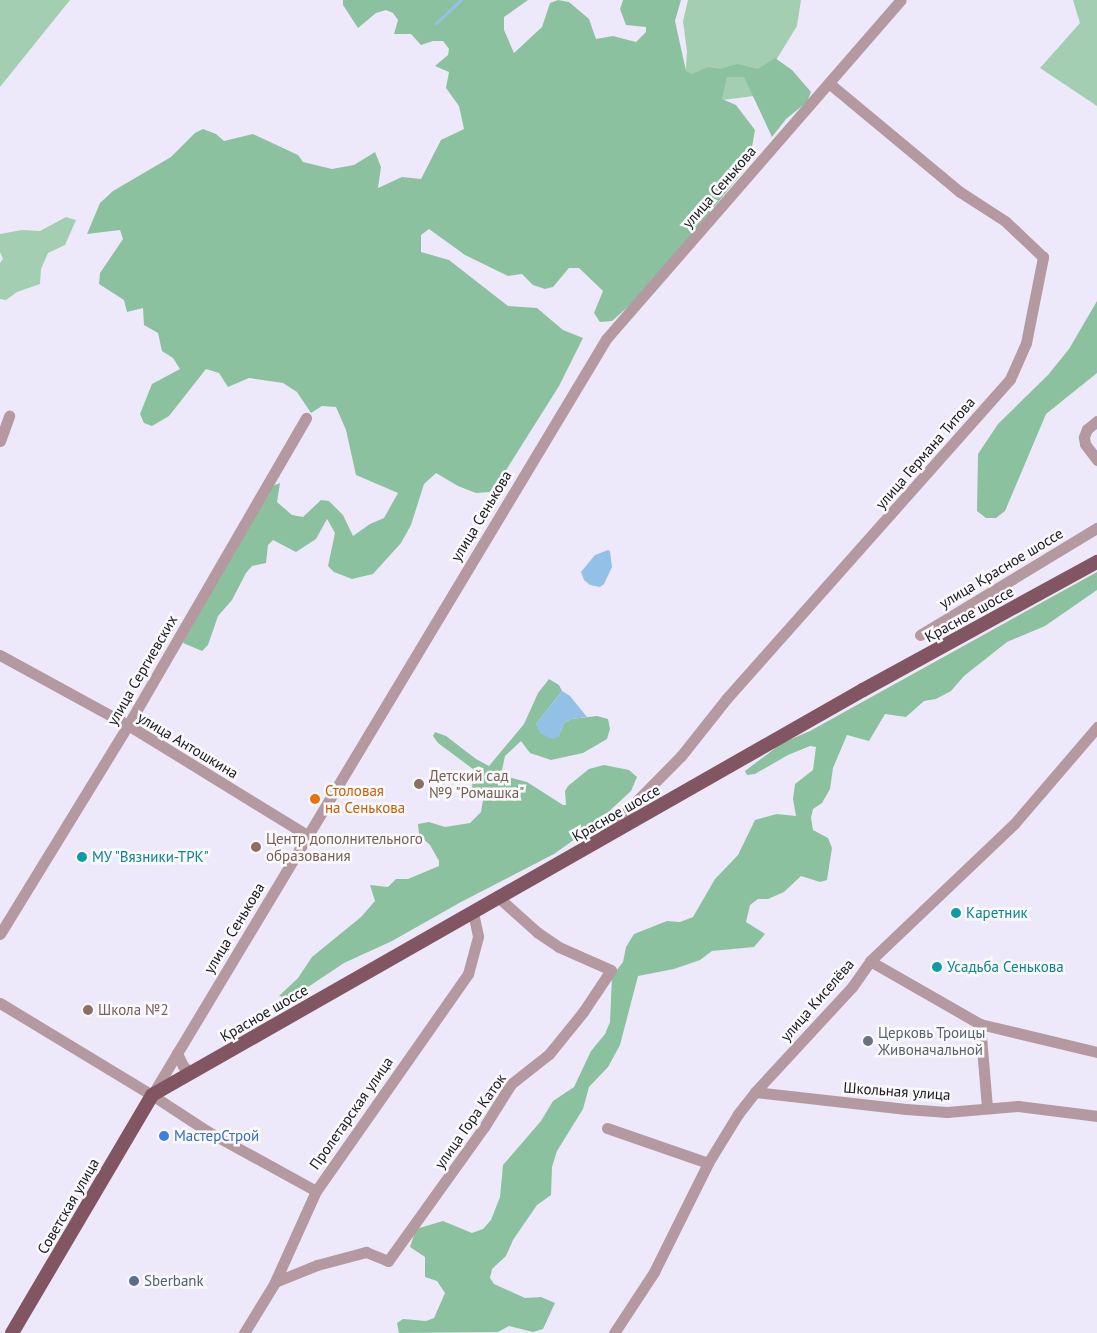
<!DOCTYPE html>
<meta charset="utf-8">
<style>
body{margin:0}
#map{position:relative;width:1097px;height:1333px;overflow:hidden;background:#eee9fa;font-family:"PT Sans",sans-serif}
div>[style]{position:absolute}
.green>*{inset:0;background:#a3ceb2}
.forest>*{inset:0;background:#8cc19f}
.water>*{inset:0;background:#93c0e7}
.stream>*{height:3px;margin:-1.5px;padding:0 1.5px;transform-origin:1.5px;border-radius:1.5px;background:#93c0e7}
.minor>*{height:11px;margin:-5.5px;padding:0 5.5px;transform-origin:5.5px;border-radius:5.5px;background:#b499a0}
.major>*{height:14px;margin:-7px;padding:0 7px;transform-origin:7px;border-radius:7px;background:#825562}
.dots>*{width:14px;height:14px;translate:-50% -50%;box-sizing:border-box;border:2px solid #faf9fc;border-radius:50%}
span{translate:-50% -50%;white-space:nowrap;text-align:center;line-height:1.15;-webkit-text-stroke:5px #faf9fc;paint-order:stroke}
.street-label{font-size:15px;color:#1a181e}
.education-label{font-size:15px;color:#785e54}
.left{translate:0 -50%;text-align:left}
.food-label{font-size:15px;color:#c56008}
.culture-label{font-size:15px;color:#0d838f}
.worship-label{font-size:15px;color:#5b616d}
.shop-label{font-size:15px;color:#366cbe}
.service-label{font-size:15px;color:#4e5e75}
</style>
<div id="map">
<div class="green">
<i style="clip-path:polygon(0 0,70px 0,0 87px)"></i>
<i style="clip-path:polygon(688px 0,801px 0,797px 26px,754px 96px,683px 105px,687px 52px,683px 21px)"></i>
<i style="clip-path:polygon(1073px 0,1097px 0,1097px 106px,1040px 68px,1080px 23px)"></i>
<i style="clip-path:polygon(66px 217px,76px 220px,65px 245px,48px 253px,41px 269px,40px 284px,17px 292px,6px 300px,0 299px,0 263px,3px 259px,0 252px,0 234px,22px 230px,40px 231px)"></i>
</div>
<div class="forest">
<i style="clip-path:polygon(343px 0,528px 0,504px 17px,504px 30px,514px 53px,542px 27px,550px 3px,558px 0,569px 2px,589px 19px,596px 39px,613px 36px,636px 42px,646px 32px,646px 27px,626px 25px,620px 9px,623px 0,681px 0,675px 21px,686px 71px,692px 74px,708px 67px,720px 69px,737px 64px,758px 69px,775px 58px,792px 70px,811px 92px,807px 102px,786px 119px,772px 137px,744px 77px,727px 77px,722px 99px,736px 105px,755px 130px,749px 164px,685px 243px,631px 304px,612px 321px,600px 322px,594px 313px,603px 291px,579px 268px,569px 268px,553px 287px,545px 289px,533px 285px,522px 274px,508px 276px,465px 255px,429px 229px,421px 235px,421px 252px,449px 260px,508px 306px,537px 308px,563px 330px,583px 338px,559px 386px,503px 475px,490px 492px,476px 493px,458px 486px,436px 473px,424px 484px,411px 525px,401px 543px,373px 574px,352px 579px,334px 572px,328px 566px,335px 533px,327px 519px,316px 539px,296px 552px,273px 540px,268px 545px,266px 563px,252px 566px,246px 573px,232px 600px,218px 616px,208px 645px,202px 651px,183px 643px,184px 640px,272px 486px,280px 483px,277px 502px,292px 515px,303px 517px,321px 500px,329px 501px,343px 515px,353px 536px,370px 524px,384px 518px,398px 493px,356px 475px,346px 430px,336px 407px,322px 406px,311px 413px,297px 392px,283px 383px,249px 378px,228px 387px,219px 373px,206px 369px,169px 416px,152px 426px,144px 423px,140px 414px,152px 384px,180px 369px,173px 358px,162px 351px,158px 333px,144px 325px,143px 308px,127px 312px,124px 300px,99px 284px,100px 273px,123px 239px,120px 230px,87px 234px,100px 203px,113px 191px,171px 157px,195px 133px,203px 129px,216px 134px,224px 141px,253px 134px,298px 155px,303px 162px,332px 169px,354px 165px,375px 152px,381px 167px,378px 188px,402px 177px,421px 179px,441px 140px,464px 129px,459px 106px,446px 88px,449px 72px,435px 66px,448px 55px,449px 49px,443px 41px,433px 41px,421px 45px,411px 34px,394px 34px,398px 20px,393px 13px,386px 10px,376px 13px,358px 28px,343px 5px)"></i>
<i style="clip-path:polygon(1097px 301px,1097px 373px,1046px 414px,1005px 511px,996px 518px,986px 518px,977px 511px,978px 454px,998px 424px,1048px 375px,1069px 349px)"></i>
<i style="clip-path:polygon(1097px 572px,1097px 590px,1045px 626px,1007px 642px,964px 676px,951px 691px,936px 699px,924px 701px,906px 717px,885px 714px,869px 741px,847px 735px,833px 768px,830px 789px,822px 803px,813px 809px,811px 818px,813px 830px,828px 838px,832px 848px,827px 880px,820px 882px,801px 876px,784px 892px,768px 899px,758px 899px,750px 905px,746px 922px,765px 934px,754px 947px,712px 951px,700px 960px,674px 969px,638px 976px,620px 1045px,608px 1067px,589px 1087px,583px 1109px,557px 1151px,552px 1167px,551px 1195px,537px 1205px,513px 1240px,506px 1256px,492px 1269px,490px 1278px,494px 1284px,525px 1298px,541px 1297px,555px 1303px,543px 1329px,533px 1332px,509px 1326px,498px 1332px,399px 1333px,397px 1323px,403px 1319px,426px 1321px,434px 1318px,445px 1293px,437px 1281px,425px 1277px,425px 1257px,410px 1247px,416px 1229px,443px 1221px,472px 1233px,483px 1229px,491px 1220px,500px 1197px,503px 1165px,541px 1121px,553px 1101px,574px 1087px,591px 1051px,605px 1034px,610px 1022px,612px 976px,623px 962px,626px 947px,634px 934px,667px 921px,680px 922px,693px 917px,715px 879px,738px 855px,755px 820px,777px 814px,796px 816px,793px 799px,795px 784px,813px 770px,816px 747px,810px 746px,788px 755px,755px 774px,747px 775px,745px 771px,782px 743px,810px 731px)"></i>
<i style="clip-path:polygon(549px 679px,559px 685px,562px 691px,536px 724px,558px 737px,564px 723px,571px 719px,597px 716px,608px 719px,610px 729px,607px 739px,583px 753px,551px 760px,530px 753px,521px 741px,505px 756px,501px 775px,527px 782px,563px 805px,566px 805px,565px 791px,568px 786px,589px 769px,604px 765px,629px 770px,637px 777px,631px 791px,592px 827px,554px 854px,461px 902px,392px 941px,344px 963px,296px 995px,287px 998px,279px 996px,298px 978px,312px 957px,361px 917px,375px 901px,370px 885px,388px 887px,396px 879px,408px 879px,439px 866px,439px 861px,430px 845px,419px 835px,418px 824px,429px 822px,445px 827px,470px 823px,481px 812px,483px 800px,472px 789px,473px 769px,438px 743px,433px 736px,435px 732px,446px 736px,476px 759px,489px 766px,524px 724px,538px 693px)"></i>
</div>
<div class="water">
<i style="clip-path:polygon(608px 550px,610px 551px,612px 567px,604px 584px,600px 587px,590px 585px,584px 580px,581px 572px,595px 555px)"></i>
<i style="clip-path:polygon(562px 691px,570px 696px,587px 717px,571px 719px,564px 723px,558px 737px,552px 739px,540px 733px,536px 724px)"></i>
</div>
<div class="stream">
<i style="left:436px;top:23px;width:34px;rotate:-43deg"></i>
</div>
<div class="minor">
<i style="left:1097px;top:421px;width:13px;rotate:141deg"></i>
<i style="left:1087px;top:429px;width:9px;rotate:111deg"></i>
<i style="left:1084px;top:437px;width:7px;rotate:82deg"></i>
<i style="left:1085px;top:444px;width:20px;rotate:53deg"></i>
<i style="left:0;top:441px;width:27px;rotate:-70deg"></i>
<i style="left:920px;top:635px;width:207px;rotate:-31.2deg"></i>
<i style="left:0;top:655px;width:146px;rotate:28.7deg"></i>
<i style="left:128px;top:725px;width:210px;rotate:31.6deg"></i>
<i style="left:603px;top:835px;width:111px;rotate:-45.4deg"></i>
<i style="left:681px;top:756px;width:74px;rotate:-51.6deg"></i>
<i style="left:727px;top:698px;width:426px;rotate:-48.4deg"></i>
<i style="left:1010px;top:379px;width:39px;rotate:-66deg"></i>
<i style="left:1026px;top:343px;width:88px;rotate:-78.8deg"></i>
<i style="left:1043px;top:257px;width:52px;rotate:-136.5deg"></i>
<i style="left:1005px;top:221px;width:54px;rotate:-147.2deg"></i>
<i style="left:960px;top:192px;width:169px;rotate:-140.3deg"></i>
<i style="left:0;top:934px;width:245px;rotate:-58.5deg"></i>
<i style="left:128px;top:725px;width:355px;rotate:-59.9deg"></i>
<i style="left:870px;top:961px;width:127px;rotate:29.8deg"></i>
<i style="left:980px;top:1024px;width:120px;rotate:13.5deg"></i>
<i style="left:0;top:1003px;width:178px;rotate:31.2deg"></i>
<i style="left:152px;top:1095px;width:66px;rotate:33.2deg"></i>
<i style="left:207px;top:1131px;width:124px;rotate:28.8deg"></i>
<i style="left:980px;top:1024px;width:83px;rotate:85.2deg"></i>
<i style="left:177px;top:1053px;width:14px;rotate:65deg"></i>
<i style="left:183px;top:1066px;width:11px;rotate:41deg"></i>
<i style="left:755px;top:1092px;width:152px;rotate:6.4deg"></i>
<i style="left:906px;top:1109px;width:41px;rotate:4.2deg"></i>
<i style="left:947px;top:1112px;width:71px;rotate:-4.8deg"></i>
<i style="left:1018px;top:1106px;width:80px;rotate:7.2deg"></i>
<i style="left:152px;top:1095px;width:882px;rotate:-59.01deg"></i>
<i style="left:606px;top:339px;width:449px;rotate:-49deg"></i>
<i style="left:607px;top:1128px;width:107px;rotate:19.1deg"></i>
<i style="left:275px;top:1282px;width:45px;rotate:-22deg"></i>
<i style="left:317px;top:1265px;width:51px;rotate:-14.9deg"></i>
<i style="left:366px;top:1252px;width:24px;rotate:22deg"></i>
<i style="left:388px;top:1261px;width:165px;rotate:-54.4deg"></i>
<i style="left:484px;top:1127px;width:51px;rotate:-57.9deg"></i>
<i style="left:511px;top:1084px;width:48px;rotate:-38.3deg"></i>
<i style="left:549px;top:1054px;width:54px;rotate:-51deg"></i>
<i style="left:583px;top:1012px;width:50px;rotate:-56.3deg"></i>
<i style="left:611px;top:970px;width:57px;rotate:-156.1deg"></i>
<i style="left:559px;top:947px;width:27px;rotate:-146deg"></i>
<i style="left:537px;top:932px;width:51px;rotate:-138.2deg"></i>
<i style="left:244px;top:1333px;width:57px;rotate:-58.5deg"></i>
<i style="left:274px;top:1284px;width:102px;rotate:-65.7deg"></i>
<i style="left:316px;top:1191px;width:265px;rotate:-55deg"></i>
<i style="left:468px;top:974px;width:39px;rotate:-75deg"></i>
<i style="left:478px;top:936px;width:24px;rotate:-102deg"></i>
<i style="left:614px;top:1333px;width:73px;rotate:-56.7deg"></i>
<i style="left:654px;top:1272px;width:122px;rotate:-63.6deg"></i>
<i style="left:708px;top:1163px;width:57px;rotate:-58.5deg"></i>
<i style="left:738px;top:1114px;width:28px;rotate:-52deg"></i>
<i style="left:755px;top:1092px;width:143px;rotate:-47.3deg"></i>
<i style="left:852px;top:987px;width:32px;rotate:-55deg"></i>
<i style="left:870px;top:961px;width:199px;rotate:-43.6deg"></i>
<i style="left:1014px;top:824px;width:128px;rotate:-49.4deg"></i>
</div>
<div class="major">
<i style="left:12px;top:1333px;width:276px;rotate:-59.5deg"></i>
<i style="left:152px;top:1095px;width:818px;rotate:-29.67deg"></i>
<i style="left:863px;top:690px;width:267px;rotate:-28.7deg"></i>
</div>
<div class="dots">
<i style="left:419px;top:784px;background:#8d6e63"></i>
<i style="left:315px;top:799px;background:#e8710a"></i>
<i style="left:256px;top:847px;background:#8d6e63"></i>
<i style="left:82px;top:857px;background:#0f9aa8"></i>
<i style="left:956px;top:913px;background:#0f9aa8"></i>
<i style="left:937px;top:967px;background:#0f9aa8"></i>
<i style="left:88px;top:1010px;background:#8d6e63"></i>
<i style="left:868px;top:1041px;background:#6b7280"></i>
<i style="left:164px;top:1136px;background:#3f7fe0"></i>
<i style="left:134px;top:1281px;background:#5c6f8a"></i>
</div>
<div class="street-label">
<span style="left:719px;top:187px;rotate:-49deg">улица Сенькова</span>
<span style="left:925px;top:453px;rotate:-49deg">улица Германа Титова</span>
<span style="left:481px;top:516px;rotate:-59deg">улица Сенькова</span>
<span style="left:1001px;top:568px;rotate:-31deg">улица Красное шоссе</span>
<span style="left:969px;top:614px;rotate:-29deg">Красное шоссе</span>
<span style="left:142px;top:670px;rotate:-60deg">улица Сергиевских</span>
<span style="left:188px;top:745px;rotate:31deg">улица Антошкина</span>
<span style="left:616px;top:813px;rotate:-30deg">Красное шоссе</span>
<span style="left:234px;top:928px;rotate:-59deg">улица Сенькова</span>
<span style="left:817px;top:1000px;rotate:-49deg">улица Киселёва</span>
<span style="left:264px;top:1013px;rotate:-30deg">Красное шоссе</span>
<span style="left:897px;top:1091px;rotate:4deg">Школьная улица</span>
<span style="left:351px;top:1113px;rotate:-55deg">Пролетарская улица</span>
<span style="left:470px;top:1121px;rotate:-55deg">улица Гора Каток</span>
<span style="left:68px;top:1206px;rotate:-60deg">Советская улица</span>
</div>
<div class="education-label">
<span class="left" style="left:429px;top:784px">Детский сад<br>№9 "Ромашка"</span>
<span class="left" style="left:266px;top:847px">Центр дополнительного<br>образования</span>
<span class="left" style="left:98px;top:1010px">Школа №2</span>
</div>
<div class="food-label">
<span class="left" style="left:325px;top:799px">Столовая<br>на Сенькова</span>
</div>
<div class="culture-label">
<span class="left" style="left:92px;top:857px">МУ "Вязники-ТРК"</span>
<span class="left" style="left:966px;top:913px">Каретник</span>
<span class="left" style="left:947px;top:967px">Усадьба Сенькова</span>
</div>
<div class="worship-label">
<span class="left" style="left:878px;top:1041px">Церковь Троицы<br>Живоначальной</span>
</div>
<div class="shop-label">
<span class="left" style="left:174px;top:1136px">МастерСтрой</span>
</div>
<div class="service-label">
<span class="left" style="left:144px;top:1281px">Sberbank</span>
</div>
</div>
